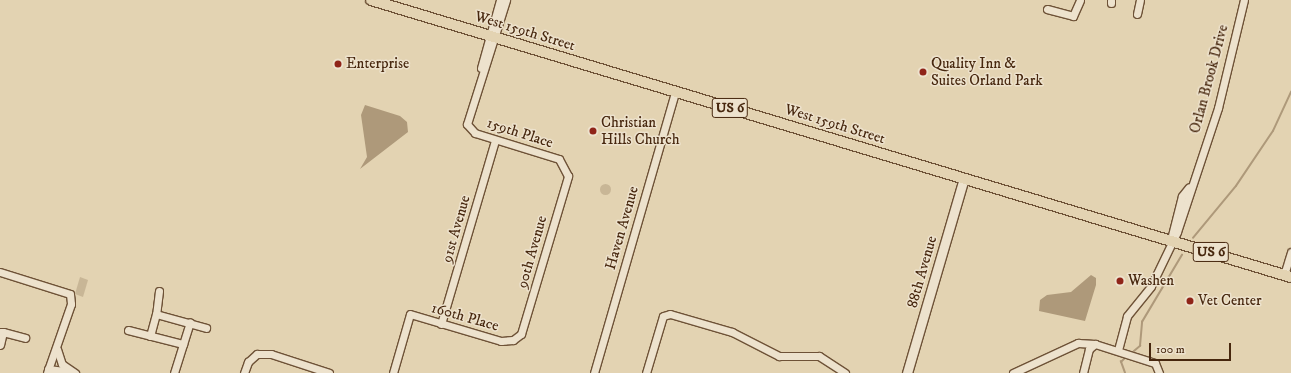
<!DOCTYPE html>
<style>
body{margin:0}
#map{position:relative;width:1291px;height:373px;overflow:hidden;background:#e3d3b2;font-family:"IM FELL DW Pica",serif}
div>[style]{position:absolute}
.green>*{inset:0;background:#c8b696}
.round{border-radius:50%}
.water>*{inset:0;background:#ae997a}
.stream>*{height:1.5px;margin:-0.75px;padding:0 0.75px;transform-origin:0.75px;border-radius:0.75px;background:#ae997a}
.roads{filter:drop-shadow(1px 0 #6e5237) drop-shadow(-1px 0 #6e5237) drop-shadow(0 1px #6e5237) drop-shadow(0 -1px #6e5237)}
.street>*{height:7px;margin:-3.5px;padding:0 3.5px;transform-origin:3.5px;border-radius:3.5px;background:#ede2cd}
.secondary>*{height:9px;margin:-4.5px;padding:0 4.5px;transform-origin:4.5px;border-radius:4.5px;background:#ede2cd}
.primary>*{height:10px;margin:-5px;padding:0 5px;transform-origin:5px;border-radius:5px;background:#e3d3b2}
.dots>*{width:11px;height:11px;translate:-50% -50%;box-sizing:border-box;border:2px solid #ede2cd;border-radius:50%}
span{translate:-50% -50%;white-space:nowrap;text-align:center;line-height:1.15;-webkit-text-stroke:3px #ede2cd;paint-order:stroke}
.shield-label span{padding:1px 3px;background:#ede2cd;border:1px solid;border-radius:3px;-webkit-text-stroke-width:0}
.shield-label{font-size:14px;color:#47270e;font-weight:700}
.street-label{font-size:15px;color:#47270e}
.poi-label{font-size:15px;color:#47270e}
.left{translate:0 -50%;text-align:left}
.scale{position:absolute;left:1149px;top:343px;width:82px;height:18px;box-sizing:border-box;border:2px solid #47270e;border-top:0;padding-left:5px;font-size:12px;line-height:14px;white-space:nowrap;color:#47270e;-webkit-text-stroke:3px #ede2cd;paint-order:stroke}
</style>
<div id="map">
<div class="green">
<i class="round" style="left:599.5px;top:183.5px;width:11px;height:11px"></i>
<i style="clip-path:polygon(80px 277px,88px 280px,83px 297px,75px 294px)"></i>
</div>
<div class="water">
<i style="clip-path:polygon(365px 105px,400px 116px,407px 122px,408px 132px,360px 169px,367px 157px,361px 115px)"></i>
<i style="clip-path:polygon(1091px 275px,1096px 278px,1096px 285px,1085px 321px,1039px 311px,1040px 300px,1047px 295px,1071px 292px)"></i>
</div>
<div class="stream">
<i style="left:1193px;top:238px;width:67px;rotate:-50.4deg"></i>
<i style="left:1236px;top:186px;width:66px;rotate:-56.1deg"></i>
<i style="left:1273px;top:131px;width:43px;rotate:-65.2deg"></i>
<i style="left:1134px;top:351px;width:8px;rotate:-40deg"></i>
<i style="left:1140px;top:346px;width:24px;rotate:-85deg"></i>
<i style="left:1142px;top:322px;width:78px;rotate:-59.2deg"></i>
<i style="left:1125px;top:373px;width:12px;rotate:-110deg"></i>
<i style="left:1121px;top:362px;width:7px;rotate:-45deg"></i>
</div>
<div class="roads">
<div class="street">
<i style="left:1111px;top:0;width:3px;rotate:90deg"></i>
<i style="left:1047px;top:9px;width:27px;rotate:15deg"></i>
<i style="left:1073px;top:16px;width:17px;rotate:-66deg"></i>
<i style="left:1137px;top:14px;width:14px;rotate:-78deg"></i>
<i style="left:481px;top:68px;width:71px;rotate:-74.4deg"></i>
<i style="left:1171px;top:239px;width:44px;rotate:-75.7deg"></i>
<i style="left:1182px;top:196px;width:11px;rotate:-52deg"></i>
<i style="left:0;top:272px;width:73px;rotate:17.4deg"></i>
<i style="left:70px;top:294px;width:10px;rotate:84deg"></i>
<i style="left:71px;top:304px;width:73px;rotate:109.2deg"></i>
<i style="left:1284px;top:275px;width:24px;rotate:-73deg"></i>
<i style="left:159px;top:291px;width:23px;rotate:97deg"></i>
<i style="left:156px;top:314px;width:52px;rotate:15.6deg"></i>
<i style="left:441px;top:324px;width:192px;rotate:-73.6deg"></i>
<i style="left:128px;top:330px;width:57px;rotate:14.3deg"></i>
<i style="left:3px;top:332px;width:23px;rotate:15deg"></i>
<i style="left:150px;top:336px;width:23px;rotate:-75deg"></i>
<i style="left:0;top:345px;width:13px;rotate:-77deg"></i>
<i style="left:3px;top:332px;width:3px;rotate:180deg"></i>
<i style="left:57px;top:349px;width:16px;rotate:72deg"></i>
<i style="left:62px;top:364px;width:16px;rotate:35deg"></i>
<i style="left:1118px;top:350px;width:35px;rotate:-75deg"></i>
<i style="left:1127px;top:316px;width:38px;rotate:-51deg"></i>
<i style="left:1151px;top:286px;width:60px;rotate:-64.3deg"></i>
<i style="left:1177px;top:232px;width:131px;rotate:-71.7deg"></i>
<i style="left:1218px;top:108px;width:111px;rotate:-76.5deg"></i>
<i style="left:48px;top:369px;width:23px;rotate:7deg"></i>
<i style="left:174px;top:373px;width:53px;rotate:-72.6deg"></i>
<i style="left:244px;top:373px;width:12px;rotate:-70deg"></i>
<i style="left:248px;top:362px;width:12px;rotate:-42deg"></i>
<i style="left:257px;top:354px;width:14px"></i>
<i style="left:271px;top:354px;width:61px;rotate:18.1deg"></i>
<i style="left:393px;top:373px;width:61px;rotate:-73.9deg"></i>
<i style="left:410px;top:314px;width:95px;rotate:16.5deg"></i>
<i style="left:501px;top:341px;width:12px;rotate:-5deg"></i>
<i style="left:513px;top:340px;width:10px;rotate:-37deg"></i>
<i style="left:521px;top:334px;width:165px;rotate:-73.4deg"></i>
<i style="left:568px;top:176px;width:19px;rotate:-118deg"></i>
<i style="left:559px;top:159px;width:88px;rotate:-162.8deg"></i>
<i style="left:475px;top:133px;width:12px;rotate:-132deg"></i>
<i style="left:467px;top:124px;width:130px;rotate:-72.5deg"></i>
<i style="left:594px;top:373px;width:292px;rotate:-73.9deg"></i>
<i style="left:646px;top:373px;width:59px;rotate:-73.4deg"></i>
<i style="left:663px;top:316px;width:7px;rotate:-16deg"></i>
<i style="left:670px;top:314px;width:65px;rotate:16.2deg"></i>
<i style="left:732px;top:332px;width:53px;rotate:27.1deg"></i>
<i style="left:779px;top:356px;width:40px"></i>
<i style="left:819px;top:356px;width:31px;rotate:33deg"></i>
<i style="left:1013px;top:373px;width:72px;rotate:-24.8deg"></i>
<i style="left:1078px;top:343px;width:17px;rotate:3deg"></i>
<i style="left:1083px;top:373px;width:25px;rotate:-76deg"></i>
<i style="left:1089px;top:349px;width:8px;rotate:-40deg"></i>
<i style="left:1095px;top:344px;width:63px;rotate:17.6deg"></i>
<i style="left:1155px;top:363px;width:11px;rotate:68deg"></i>
</div>
<div class="secondary">
<i style="left:907px;top:373px;width:203px;rotate:-73.7deg"></i>
</div>
<div class="primary">
<i style="left:371px;top:0;width:961px;rotate:16.76deg"></i>
</div>
</div>
<div class="dots">
<i style="left:338px;top:64px;background:#8f2418"></i>
<i style="left:923px;top:72px;background:#8f2418"></i>
<i style="left:593px;top:131px;background:#8f2418"></i>
<i style="left:1120px;top:281px;background:#8f2418"></i>
<i style="left:1190px;top:301px;background:#8f2418"></i>
</div>
<div class="shield-label">
<span style="left:730px;top:108px">US 6</span>
<span style="left:1211px;top:252px">US 6</span>
</div>
<div class="street-label">
<span style="left:525px;top:31px;rotate:17deg">West 159th Street</span>
<span style="left:1209px;top:79px;rotate:-75deg">Orlan Brook Drive</span>
<span style="left:835px;top:124px;rotate:17deg">West 159th Street</span>
<span style="left:520px;top:133px;rotate:18deg">159th Place</span>
<span style="left:622px;top:228px;rotate:-74deg">Haven Avenue</span>
<span style="left:456px;top:229px;rotate:-74deg">91st Avenue</span>
<span style="left:532px;top:252px;rotate:-74deg">90th Avenue</span>
<span style="left:922px;top:272px;rotate:-74deg">88th Avenue</span>
<span style="left:465px;top:317px;rotate:16deg">160th Place</span>
</div>
<div class="poi-label">
<span class="left" style="left:931px;top:72px">Quality Inn &amp;<br>Suites Orland Park</span>
<span class="left" style="left:346px;top:64px">Enterprise</span>
<span class="left" style="left:601px;top:131px">Christian<br>Hills Church</span>
<span class="left" style="left:1128px;top:281px">Washen</span>
<span class="left" style="left:1198px;top:301px">Vet Center</span>
</div>
<div class="scale">100 m</div>
</div>
